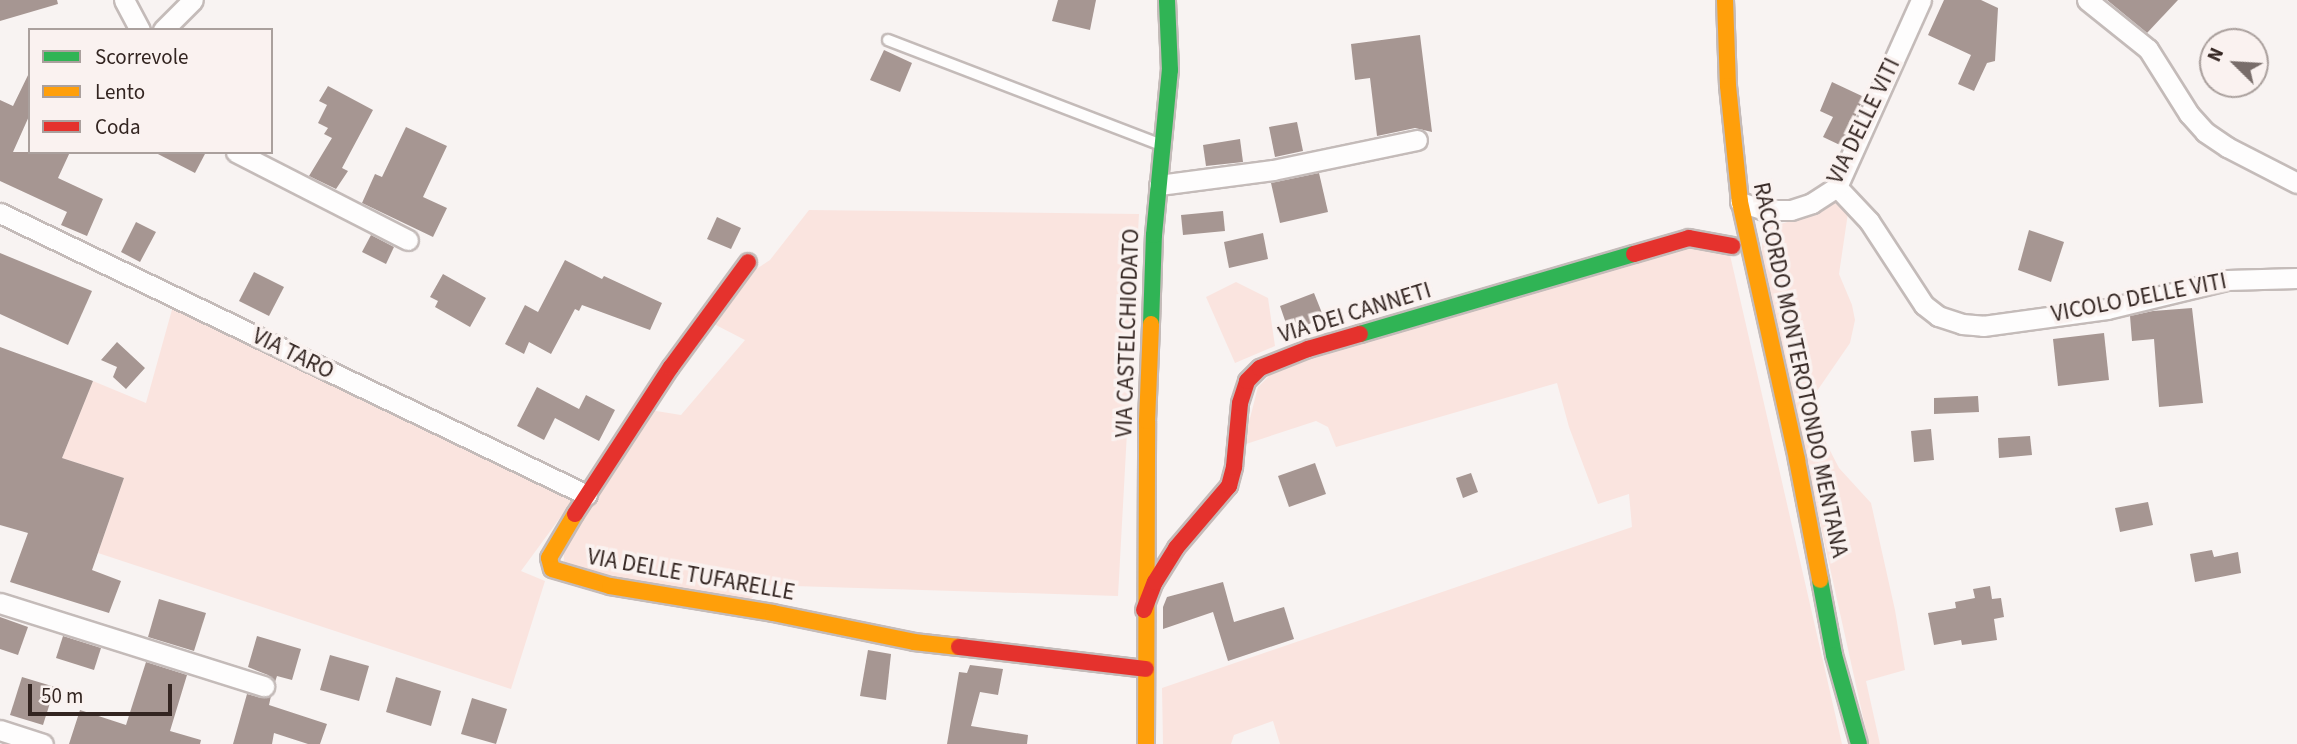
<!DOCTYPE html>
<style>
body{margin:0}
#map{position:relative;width:2297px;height:744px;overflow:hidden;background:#f8f3f2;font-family:"Source Sans 3",sans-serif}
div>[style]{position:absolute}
.green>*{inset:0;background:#fae4df}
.building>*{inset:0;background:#a69692}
.roads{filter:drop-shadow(2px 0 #c4bbb9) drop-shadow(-2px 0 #c4bbb9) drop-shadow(0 2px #c4bbb9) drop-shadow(0 -2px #c4bbb9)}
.lane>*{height:10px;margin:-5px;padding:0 5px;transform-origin:5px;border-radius:5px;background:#fefdfd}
.street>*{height:19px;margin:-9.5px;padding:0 9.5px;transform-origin:9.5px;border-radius:9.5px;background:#fefdfd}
.fast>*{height:16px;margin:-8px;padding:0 8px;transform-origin:8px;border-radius:8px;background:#30b455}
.slow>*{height:16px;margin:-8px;padding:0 8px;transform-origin:8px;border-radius:8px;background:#ff9f0a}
.jam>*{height:16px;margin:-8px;padding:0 8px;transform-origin:8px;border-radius:8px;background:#e5322d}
span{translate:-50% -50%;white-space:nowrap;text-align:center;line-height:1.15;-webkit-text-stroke:7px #faf2f0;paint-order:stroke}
.street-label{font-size:23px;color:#332521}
.legend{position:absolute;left:28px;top:28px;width:245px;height:126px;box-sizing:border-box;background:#faf2f0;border:2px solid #aaa09d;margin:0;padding:9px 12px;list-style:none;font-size:21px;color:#332521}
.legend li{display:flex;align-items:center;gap:14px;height:35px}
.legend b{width:35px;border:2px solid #aaa09d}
.north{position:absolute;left:2199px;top:28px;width:70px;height:70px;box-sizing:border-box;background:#faf2f0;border:2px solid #aaa09d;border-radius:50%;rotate:294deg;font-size:19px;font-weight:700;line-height:28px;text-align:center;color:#332521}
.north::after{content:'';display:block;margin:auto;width:24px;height:32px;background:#786d6a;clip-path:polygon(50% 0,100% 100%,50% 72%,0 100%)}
.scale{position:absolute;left:28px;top:684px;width:144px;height:32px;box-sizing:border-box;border:4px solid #332521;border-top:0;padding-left:9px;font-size:21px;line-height:24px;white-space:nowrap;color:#332521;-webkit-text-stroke:5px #faf2f0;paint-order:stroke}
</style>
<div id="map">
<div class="green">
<i style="clip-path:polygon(1834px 200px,1841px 201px,1848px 213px,1839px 274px,1852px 305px,1855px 320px,1850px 343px,1817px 391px,1814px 402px,1821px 433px,1839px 468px,1871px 503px,1895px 610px,1905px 670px,1866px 681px,1880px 744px,1869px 744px,1762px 261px,1762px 244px,1770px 227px,1801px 218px,1822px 203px)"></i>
<i style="clip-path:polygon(809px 210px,1139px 214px,1118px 596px,762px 585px,750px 601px,570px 568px,564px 562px,563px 540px,650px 410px,681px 415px,745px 340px,712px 323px,749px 274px,770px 260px)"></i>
<i style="clip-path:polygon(1692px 243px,1730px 255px,1842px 744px,1280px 744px,1273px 721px,1234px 735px,1231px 744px,1163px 744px,1162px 688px,1632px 527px,1629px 494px,1598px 504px,1569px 427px,1557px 383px,1336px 447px,1328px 427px,1316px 421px,1243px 445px,1258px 387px,1275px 370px)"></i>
<i style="clip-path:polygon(1236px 282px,1268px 298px,1275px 346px,1235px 363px,1206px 297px)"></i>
<i style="clip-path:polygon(173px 306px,573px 500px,521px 571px,545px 581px,511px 689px,98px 553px,124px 478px,62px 458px,93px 381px,146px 403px)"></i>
</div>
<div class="building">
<i style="clip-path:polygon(0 0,57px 0,58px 4px,0 21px)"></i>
<i style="clip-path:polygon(1058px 0,1096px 0,1090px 30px,1052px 21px)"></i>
<i style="clip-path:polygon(1944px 0,1981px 0,1998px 8px,1995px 61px,1987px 63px,1974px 91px,1958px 84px,1971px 55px,1928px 35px)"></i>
<i style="clip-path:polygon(2107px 0,2178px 0,2147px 33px)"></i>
<i style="clip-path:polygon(1420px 35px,1432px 132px,1415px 128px,1377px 136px,1370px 78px,1355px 80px,1351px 44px)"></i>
<i style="clip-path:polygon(884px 50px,912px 63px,900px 92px,870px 80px)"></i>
<i style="clip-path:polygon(30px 71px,30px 114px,13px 152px,70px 152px,58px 178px,103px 199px,87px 236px,61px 225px,67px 212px,0 181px,0 100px,13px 106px)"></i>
<i style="clip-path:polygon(1832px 82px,1864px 97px,1842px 146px,1823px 137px,1833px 117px,1820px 111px)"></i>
<i style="clip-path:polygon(328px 86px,373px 110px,342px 168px,348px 171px,336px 189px,309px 176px,332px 138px,324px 134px,328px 128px,318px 123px,327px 105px,319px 101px)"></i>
<i style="clip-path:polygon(1297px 122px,1303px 151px,1275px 157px,1269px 127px)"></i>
<i style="clip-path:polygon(406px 127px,447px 146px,423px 197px,447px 208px,433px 237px,362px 203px,375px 174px,382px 177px)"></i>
<i style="clip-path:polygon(1240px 139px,1243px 162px,1206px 166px,1203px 145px)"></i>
<i style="clip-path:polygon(154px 152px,206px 152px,195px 173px)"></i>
<i style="clip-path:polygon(1319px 173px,1328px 212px,1280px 223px,1271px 183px)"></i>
<i style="clip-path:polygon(1223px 211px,1225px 231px,1183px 235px,1181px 215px)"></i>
<i style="clip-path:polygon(717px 217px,741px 228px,731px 249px,707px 239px)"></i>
<i style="clip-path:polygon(136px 222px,156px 232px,140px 262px,121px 252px)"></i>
<i style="clip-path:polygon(2029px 230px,2064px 242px,2051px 282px,2018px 270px)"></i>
<i style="clip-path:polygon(1263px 233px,1268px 259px,1229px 268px,1224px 242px)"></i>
<i style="clip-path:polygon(371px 235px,394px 247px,386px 264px,362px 252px)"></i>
<i style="clip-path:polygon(0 253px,92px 291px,68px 345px,0 314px)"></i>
<i style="clip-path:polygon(565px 260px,602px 279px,604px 276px,662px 303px,650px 330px,582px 305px,579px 311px,575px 309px,551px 354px,529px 342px,524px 354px,505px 344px,525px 305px,538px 312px)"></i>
<i style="clip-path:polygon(254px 272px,284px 287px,269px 316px,239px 301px)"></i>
<i style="clip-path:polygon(443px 274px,486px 298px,470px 327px,435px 307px,438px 301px,430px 297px)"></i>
<i style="clip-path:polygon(1314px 293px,1324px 318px,1289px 332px,1280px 306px)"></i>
<i style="clip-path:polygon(2192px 308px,2203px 403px,2159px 407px,2154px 339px,2132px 341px,2130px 316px,2153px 311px)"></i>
<i style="clip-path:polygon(2104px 333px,2109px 380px,2058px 386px,2053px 339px)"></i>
<i style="clip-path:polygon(117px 342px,145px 368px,126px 389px,113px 377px,117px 367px,101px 360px)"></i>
<i style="clip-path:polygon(0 347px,93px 381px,62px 458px,124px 478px,92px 570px,121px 581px,109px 613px,10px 582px,28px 533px,0 525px)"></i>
<i style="clip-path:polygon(537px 387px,579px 409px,586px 395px,615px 410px,599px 441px,555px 418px,544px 440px,517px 426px)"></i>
<i style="clip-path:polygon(1978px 396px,1979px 412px,1934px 414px,1934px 398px)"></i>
<i style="clip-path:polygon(1931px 429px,1934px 460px,1914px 462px,1911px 431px)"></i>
<i style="clip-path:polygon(2030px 436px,2032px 455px,1999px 458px,1998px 438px)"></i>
<i style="clip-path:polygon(1315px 463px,1326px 494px,1289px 507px,1278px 476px)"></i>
<i style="clip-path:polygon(1471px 473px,1478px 492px,1463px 498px,1456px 478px)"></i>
<i style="clip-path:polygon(2148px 502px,2153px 525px,2120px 532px,2115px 508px)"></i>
<i style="clip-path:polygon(2212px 550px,2214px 557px,2238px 552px,2241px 573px,2195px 582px,2190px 554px)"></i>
<i style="clip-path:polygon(1223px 582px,1234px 622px,1284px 607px,1294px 639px,1228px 661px,1213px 612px,1163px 629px,1163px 607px,1167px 597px)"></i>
<i style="clip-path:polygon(1990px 586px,1992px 599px,2001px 598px,2004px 617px,1994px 619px,1997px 640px,1962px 645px,1961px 640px,1934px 645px,1928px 613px,1956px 608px,1955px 602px,1975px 598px,1973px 589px)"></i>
<i style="clip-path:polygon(159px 599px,206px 613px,194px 651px,148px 637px)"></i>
<i style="clip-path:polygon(0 617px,28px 627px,18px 655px,0 649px)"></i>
<i style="clip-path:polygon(63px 636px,101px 648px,94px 670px,56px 658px)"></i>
<i style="clip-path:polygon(257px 636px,301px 649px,292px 680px,277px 676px,275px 682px,268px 675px,248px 667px)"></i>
<i style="clip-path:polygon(868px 650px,891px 654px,886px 700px,860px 696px)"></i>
<i style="clip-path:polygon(330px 655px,369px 666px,359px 701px,320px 690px)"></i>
<i style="clip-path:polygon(146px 662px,187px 675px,170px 731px,201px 740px,200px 744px,69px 744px,80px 710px,126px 725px)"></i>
<i style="clip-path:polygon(970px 665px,1003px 669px,998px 695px,980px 692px,971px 726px,1028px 735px,1027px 744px,947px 744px,959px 672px,967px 673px)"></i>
<i style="clip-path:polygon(22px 677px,55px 687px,43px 725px,10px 715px)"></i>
<i style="clip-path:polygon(396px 677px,441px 691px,431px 726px,386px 712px)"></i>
<i style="clip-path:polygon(247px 694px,261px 698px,271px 696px,269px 705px,327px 724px,320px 744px,308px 744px,274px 733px,272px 744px,233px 744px)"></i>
<i style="clip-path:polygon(472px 698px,507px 709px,496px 744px,461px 734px)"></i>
</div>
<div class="roads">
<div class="lane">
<i style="left:888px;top:40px;width:290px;rotate:21deg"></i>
</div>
<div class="street">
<i style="left:124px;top:0;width:34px;rotate:62deg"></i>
<i style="left:2087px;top:0;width:78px;rotate:38.8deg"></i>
<i style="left:2148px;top:49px;width:77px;rotate:57.8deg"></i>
<i style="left:2189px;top:114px;width:24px;rotate:48deg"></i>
<i style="left:2205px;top:132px;width:27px;rotate:34deg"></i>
<i style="left:2227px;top:147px;width:79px;rotate:27.2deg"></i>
<i style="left:163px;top:30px;width:42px;rotate:-45deg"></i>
<i style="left:236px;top:152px;width:193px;rotate:27.1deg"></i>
<i style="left:1159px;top:185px;width:115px;rotate:-7.5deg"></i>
<i style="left:1273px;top:170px;width:147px;rotate:-11.8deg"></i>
<i style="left:1837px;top:187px;width:47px;rotate:46.7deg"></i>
<i style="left:1869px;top:221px;width:100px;rotate:56.8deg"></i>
<i style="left:1924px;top:305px;width:18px;rotate:38deg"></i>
<i style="left:1938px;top:316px;width:25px;rotate:18deg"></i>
<i style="left:1962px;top:324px;width:21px;rotate:5deg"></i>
<i style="left:1983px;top:326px;width:125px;rotate:-7.8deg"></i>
<i style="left:2107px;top:309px;width:123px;rotate:-13.6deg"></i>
<i style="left:2227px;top:280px;width:70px;rotate:-1.6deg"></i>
<i style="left:1740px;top:202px;width:25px;rotate:18deg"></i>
<i style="left:1764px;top:210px;width:27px"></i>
<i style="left:1791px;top:210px;width:22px;rotate:-18deg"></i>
<i style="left:1812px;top:203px;width:30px;rotate:-33deg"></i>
<i style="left:1837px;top:187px;width:205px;rotate:-65.8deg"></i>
<i style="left:0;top:213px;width:651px;rotate:25.66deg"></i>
<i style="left:0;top:603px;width:277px;rotate:17.5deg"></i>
<i style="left:0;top:730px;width:45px;rotate:18deg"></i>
</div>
<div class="fast">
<i style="left:1151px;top:324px;width:89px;rotate:-88.1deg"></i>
<i style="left:1154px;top:235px;width:166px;rotate:-84.5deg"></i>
<i style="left:1170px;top:70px;width:70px;rotate:-92.5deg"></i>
<i style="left:1360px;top:334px;width:285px;rotate:-16.3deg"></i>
<i style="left:1820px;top:580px;width:76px;rotate:79.4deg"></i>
<i style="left:1834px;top:655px;width:92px;rotate:74.3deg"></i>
</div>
<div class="slow">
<i style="left:1725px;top:0;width:86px;rotate:88deg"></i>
<i style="left:1728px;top:86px;width:117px;rotate:84.1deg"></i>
<i style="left:1740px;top:202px;width:264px;rotate:77.5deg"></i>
<i style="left:1797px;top:460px;width:122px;rotate:79.1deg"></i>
<i style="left:575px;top:514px;width:51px;rotate:120.6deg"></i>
<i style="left:549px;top:558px;width:11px;rotate:75deg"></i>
<i style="left:552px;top:569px;width:60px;rotate:16.3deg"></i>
<i style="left:610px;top:586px;width:165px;rotate:9.4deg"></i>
<i style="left:773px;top:613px;width:144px;rotate:11.6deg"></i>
<i style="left:914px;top:642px;width:45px;rotate:6.3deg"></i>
<i style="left:1146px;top:744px;width:323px;rotate:-89.8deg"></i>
<i style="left:1147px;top:421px;width:97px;rotate:-87.6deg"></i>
</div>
<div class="jam">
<i style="left:1634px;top:254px;width:57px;rotate:-16.2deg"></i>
<i style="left:1689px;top:238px;width:44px;rotate:10.5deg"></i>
<i style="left:575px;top:514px;width:176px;rotate:-56.9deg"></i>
<i style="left:671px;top:367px;width:130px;rotate:-53.7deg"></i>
<i style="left:1144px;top:610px;width:30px;rotate:-69deg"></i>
<i style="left:1155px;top:582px;width:40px;rotate:-58deg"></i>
<i style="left:1176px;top:548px;width:82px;rotate:-49.5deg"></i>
<i style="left:1229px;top:486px;width:20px;rotate:-75deg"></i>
<i style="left:1234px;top:467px;width:64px;rotate:-84.6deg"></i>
<i style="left:1240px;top:403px;width:23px;rotate:-72deg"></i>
<i style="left:1247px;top:381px;width:18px;rotate:-45deg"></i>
<i style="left:1260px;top:368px;width:52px;rotate:-21.6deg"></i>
<i style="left:1308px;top:349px;width:54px;rotate:-16.1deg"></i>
<i style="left:959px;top:647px;width:188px;rotate:6.7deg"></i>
</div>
</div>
<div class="street-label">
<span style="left:1864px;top:121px;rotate:-64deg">VIA DELLE VITI</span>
<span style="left:2139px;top:298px;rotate:-11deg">VICOLO DELLE VITI</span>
<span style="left:1355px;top:313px;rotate:-17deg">VIA DEI CANNETI</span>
<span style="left:1128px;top:333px;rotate:-88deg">VIA CASTELCHIODATO</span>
<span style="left:293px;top:354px;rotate:26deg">VIA TARO</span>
<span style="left:1800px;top:370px;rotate:78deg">RACCORDO MONTEROTONDO MENTANA</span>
<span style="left:691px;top:575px;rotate:10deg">VIA DELLE TUFARELLE</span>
</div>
<ul class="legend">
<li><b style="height:9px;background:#30b455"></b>Scorrevole</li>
<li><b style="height:9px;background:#ff9f0a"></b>Lento</li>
<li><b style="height:9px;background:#e5322d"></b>Coda</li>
</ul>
<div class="north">N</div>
<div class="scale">50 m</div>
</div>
